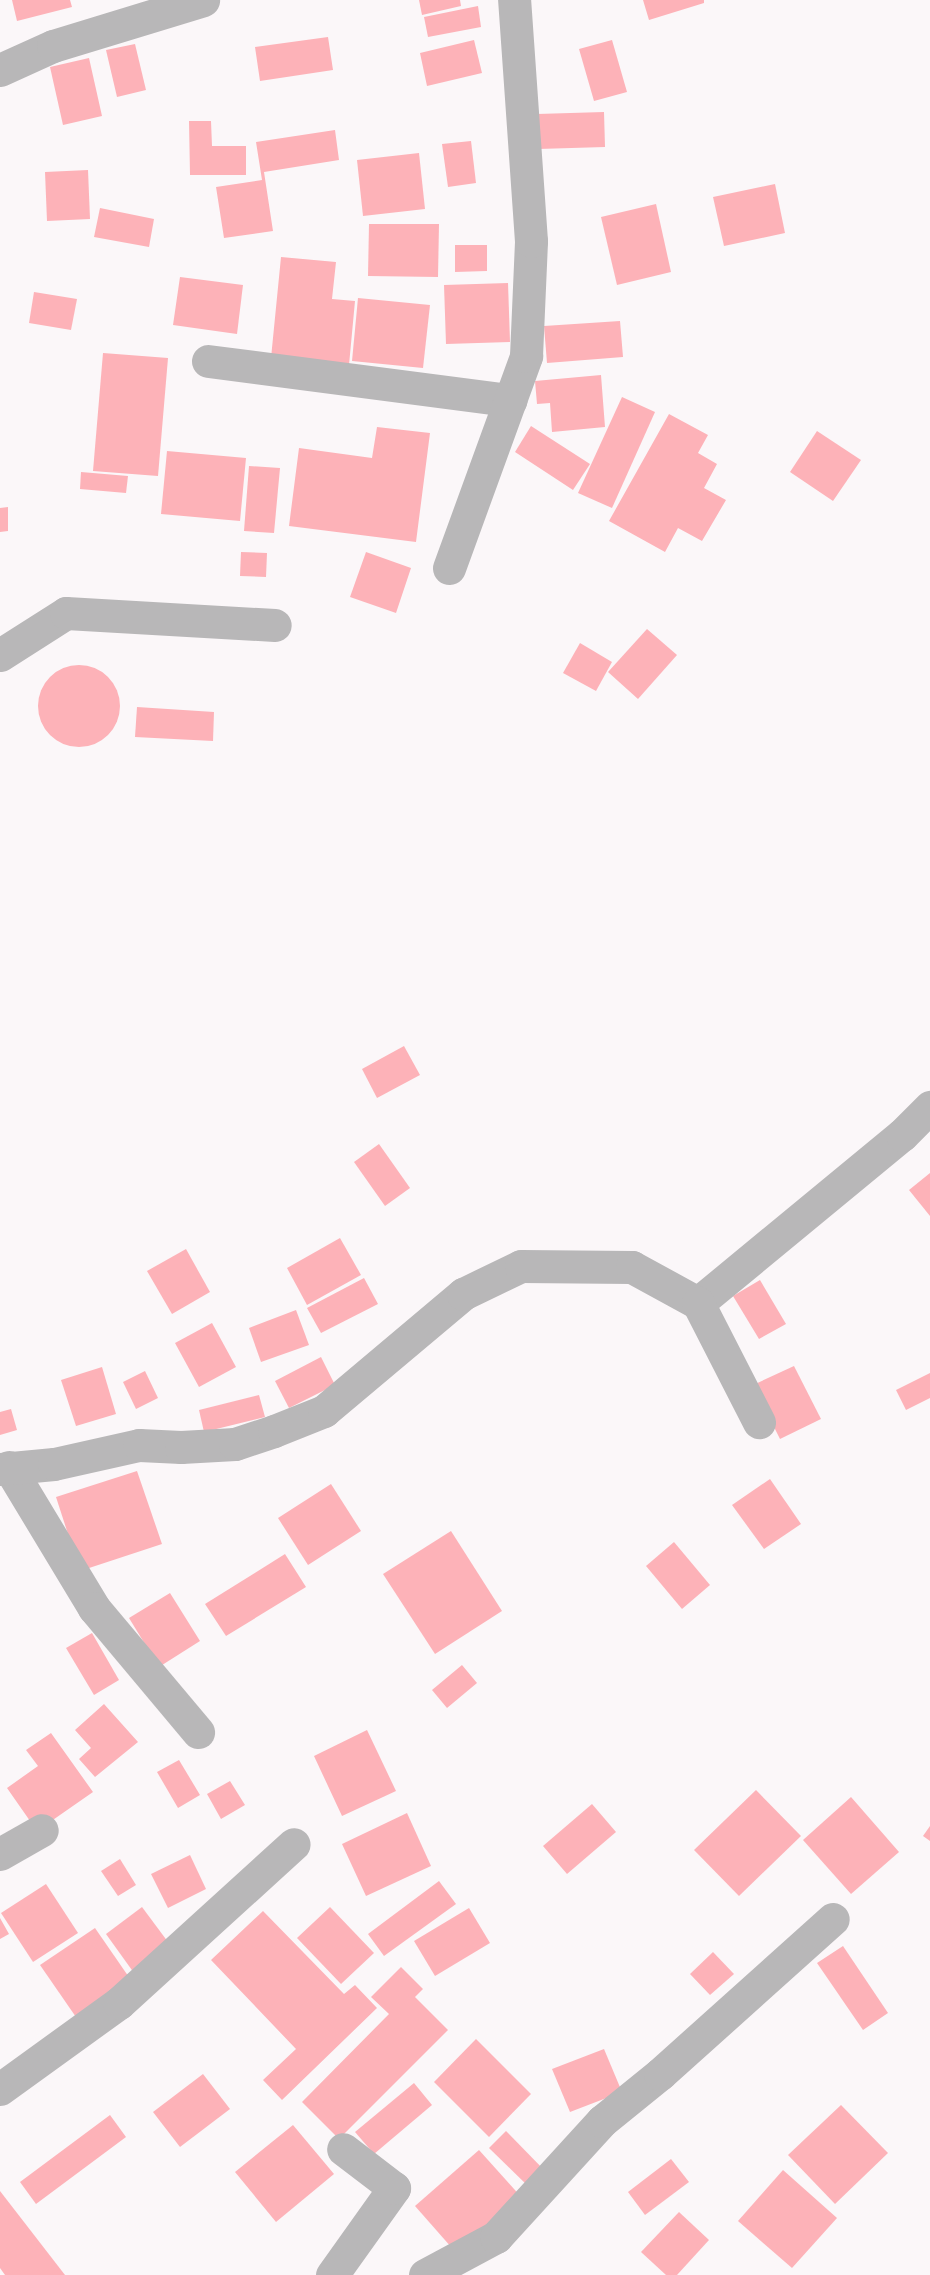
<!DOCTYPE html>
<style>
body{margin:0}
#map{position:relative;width:930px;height:2275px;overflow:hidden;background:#fbf7f9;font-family:"Archivo Narrow",sans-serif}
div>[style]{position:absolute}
.building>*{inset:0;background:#fdb2b8}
.round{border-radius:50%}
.minor>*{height:33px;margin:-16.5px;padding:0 16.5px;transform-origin:16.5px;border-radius:16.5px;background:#b8b7b8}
span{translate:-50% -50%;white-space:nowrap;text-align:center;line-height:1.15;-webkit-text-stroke:5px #fbf7f9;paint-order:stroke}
</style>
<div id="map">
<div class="building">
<i style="clip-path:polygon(12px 0,70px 0,72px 7px,17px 21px)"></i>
<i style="clip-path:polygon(419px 0,460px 0,461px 6px,422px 15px)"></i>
<i style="clip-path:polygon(643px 0,704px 0,704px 3px,649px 20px)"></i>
<i style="clip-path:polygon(478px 6px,481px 27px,428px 37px,424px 17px)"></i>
<i style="clip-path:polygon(328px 37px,333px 70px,260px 81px,255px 47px)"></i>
<i style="clip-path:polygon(474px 40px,482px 73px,427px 86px,420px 53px)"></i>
<i style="clip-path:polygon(612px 40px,627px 92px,594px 101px,579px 49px)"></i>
<i style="clip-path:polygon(135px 44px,146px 90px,117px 97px,106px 50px)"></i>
<i style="clip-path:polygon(89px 58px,102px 116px,63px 125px,50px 67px)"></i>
<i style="clip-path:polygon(604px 112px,605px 147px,538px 149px,537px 114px)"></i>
<i style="clip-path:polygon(189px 121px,211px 121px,212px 146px,246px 146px,246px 175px,190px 175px)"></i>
<i style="clip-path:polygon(335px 130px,339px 160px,264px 172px,273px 231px,224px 238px,216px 187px,262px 180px,256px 142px)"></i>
<i style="clip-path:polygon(471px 141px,476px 183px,448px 187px,442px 144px)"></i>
<i style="clip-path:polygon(419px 153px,425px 209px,363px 216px,357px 160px)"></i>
<i style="clip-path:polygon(88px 170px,90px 219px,47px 221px,45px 172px)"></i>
<i style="clip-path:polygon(775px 184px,785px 233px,724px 246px,713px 197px)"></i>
<i style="clip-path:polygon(656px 204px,671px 272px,617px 285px,601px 217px)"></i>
<i style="clip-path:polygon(100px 208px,154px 219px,149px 247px,94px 237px)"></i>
<i style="clip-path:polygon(369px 224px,439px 224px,438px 277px,368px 276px)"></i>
<i style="clip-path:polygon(455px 245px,487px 245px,487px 271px,455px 272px)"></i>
<i style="clip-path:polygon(281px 257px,336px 262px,332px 299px,355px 301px,349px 365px,271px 358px)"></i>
<i style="clip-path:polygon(180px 277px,243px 285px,237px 334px,173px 325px)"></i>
<i style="clip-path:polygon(508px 283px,510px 342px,446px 344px,444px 285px)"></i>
<i style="clip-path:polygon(34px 292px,77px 299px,71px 330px,29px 323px)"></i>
<i style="clip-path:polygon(358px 298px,430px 305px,423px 368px,352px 361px)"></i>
<i style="clip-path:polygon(620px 321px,623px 357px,547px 363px,544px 326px)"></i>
<i style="clip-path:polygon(103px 353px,168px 358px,158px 476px,93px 471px)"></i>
<i style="clip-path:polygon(601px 375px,605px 427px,552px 432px,550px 403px,537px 404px,535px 381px)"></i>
<i style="clip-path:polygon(622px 397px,655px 412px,612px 508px,578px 493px)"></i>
<i style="clip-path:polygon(669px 414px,708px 435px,698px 453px,717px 464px,704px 488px,726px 500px,702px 541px,678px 528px,665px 552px,609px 521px)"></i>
<i style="clip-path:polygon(531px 426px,590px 464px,573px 490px,515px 452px)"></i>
<i style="clip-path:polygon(377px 427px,430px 433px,416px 542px,289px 526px,299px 448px,372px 458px)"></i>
<i style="clip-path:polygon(817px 431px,861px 460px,833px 501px,790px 472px)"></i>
<i style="clip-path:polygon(167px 451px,246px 458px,240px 521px,161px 514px)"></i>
<i style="clip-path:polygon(249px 466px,280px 468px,274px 533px,244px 531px)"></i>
<i style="clip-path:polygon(81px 472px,128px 476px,126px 493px,80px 489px)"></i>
<i style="clip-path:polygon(8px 507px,8px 531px,0 532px,0 508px)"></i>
<i style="clip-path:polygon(241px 552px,267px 553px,266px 577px,240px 576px)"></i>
<i style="clip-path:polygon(366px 552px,411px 568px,396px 613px,350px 597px)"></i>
<i style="clip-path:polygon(647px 629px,677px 655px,638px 699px,608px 672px)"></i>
<i style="clip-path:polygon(580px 643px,612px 662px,596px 691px,563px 673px)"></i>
<i class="round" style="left:38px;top:665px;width:82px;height:82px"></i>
<i style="clip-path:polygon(137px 707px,214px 712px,213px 741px,135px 737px)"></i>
<i style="clip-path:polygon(404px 1046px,420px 1075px,377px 1098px,362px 1069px)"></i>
<i style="clip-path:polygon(379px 1144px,410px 1188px,385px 1206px,354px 1162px)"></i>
<i style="clip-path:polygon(930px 1173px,930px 1216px,909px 1190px)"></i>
<i style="clip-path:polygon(340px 1238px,361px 1275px,307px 1305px,287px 1268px)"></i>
<i style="clip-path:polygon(186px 1249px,210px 1292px,172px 1314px,147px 1271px)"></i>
<i style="clip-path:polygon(364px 1278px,378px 1304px,321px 1333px,307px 1308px)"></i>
<i style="clip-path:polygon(760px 1280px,786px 1324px,759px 1339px,733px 1296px)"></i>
<i style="clip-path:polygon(296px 1310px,309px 1345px,261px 1362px,249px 1328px)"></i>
<i style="clip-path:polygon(212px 1323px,236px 1367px,199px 1387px,175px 1343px)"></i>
<i style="clip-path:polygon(321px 1357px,335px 1385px,289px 1408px,275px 1381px)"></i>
<i style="clip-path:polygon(794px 1366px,821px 1419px,780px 1439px,753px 1385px)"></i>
<i style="clip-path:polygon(102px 1367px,116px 1414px,76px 1426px,61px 1380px)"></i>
<i style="clip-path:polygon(145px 1371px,158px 1398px,136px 1409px,123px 1382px)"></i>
<i style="clip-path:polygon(930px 1373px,930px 1398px,906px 1410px,896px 1390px)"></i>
<i style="clip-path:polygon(259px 1395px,265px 1417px,204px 1432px,199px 1410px)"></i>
<i style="clip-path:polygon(11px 1409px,17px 1430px,0 1435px,0 1412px)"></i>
<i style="clip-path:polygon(137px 1471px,162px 1544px,80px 1571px,56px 1497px)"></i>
<i style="clip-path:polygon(770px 1479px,801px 1524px,764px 1549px,732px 1505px)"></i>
<i style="clip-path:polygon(331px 1484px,361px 1531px,308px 1565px,278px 1518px)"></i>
<i style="clip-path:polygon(451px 1531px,502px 1611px,435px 1654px,383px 1574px)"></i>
<i style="clip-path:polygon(674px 1542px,710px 1585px,682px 1609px,646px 1566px)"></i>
<i style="clip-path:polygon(285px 1554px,306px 1587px,226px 1636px,205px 1604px)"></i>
<i style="clip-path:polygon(170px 1593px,200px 1641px,159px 1667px,129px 1618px)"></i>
<i style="clip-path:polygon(92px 1633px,119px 1680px,94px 1695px,66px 1648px)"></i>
<i style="clip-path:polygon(462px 1665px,477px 1683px,447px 1708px,432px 1690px)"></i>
<i style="clip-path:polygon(104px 1704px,138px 1742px,95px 1777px,79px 1759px,91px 1748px,75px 1730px)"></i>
<i style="clip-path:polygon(367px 1730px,396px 1791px,342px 1816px,314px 1756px)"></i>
<i style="clip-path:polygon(51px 1733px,93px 1792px,37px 1831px,7px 1788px,38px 1766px,26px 1750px)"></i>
<i style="clip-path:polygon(179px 1760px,200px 1795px,178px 1808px,157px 1772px)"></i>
<i style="clip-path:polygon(230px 1781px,245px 1805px,221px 1819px,207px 1794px)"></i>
<i style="clip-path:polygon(756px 1790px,801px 1836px,739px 1896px,694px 1850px)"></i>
<i style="clip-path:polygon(851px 1797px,899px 1852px,851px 1894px,803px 1840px)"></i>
<i style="clip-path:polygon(592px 1804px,616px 1832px,567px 1874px,543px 1846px)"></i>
<i style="clip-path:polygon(407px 1813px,431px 1866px,366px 1896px,342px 1844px)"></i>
<i style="clip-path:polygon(930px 1826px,930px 1841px,923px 1836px)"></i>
<i style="clip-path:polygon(190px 1855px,206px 1889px,168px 1908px,151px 1874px)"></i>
<i style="clip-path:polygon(120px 1859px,136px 1885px,118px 1896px,101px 1871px)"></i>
<i style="clip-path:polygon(439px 1881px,456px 1904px,384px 1956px,368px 1934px)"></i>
<i style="clip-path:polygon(46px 1884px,78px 1933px,33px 1962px,1px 1913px)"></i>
<i style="clip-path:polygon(142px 1907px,171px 1946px,134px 1973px,106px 1934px)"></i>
<i style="clip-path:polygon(330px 1907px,374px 1953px,341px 1984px,297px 1938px)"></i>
<i style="clip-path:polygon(469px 1908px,490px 1943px,435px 1976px,414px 1941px)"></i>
<i style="clip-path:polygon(263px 1911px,344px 1994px,355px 1985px,377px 2008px,282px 2100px,263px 2080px,296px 2049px,211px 1960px)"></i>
<i style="clip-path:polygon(0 1918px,9px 1934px,0 1939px)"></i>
<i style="clip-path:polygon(95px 1928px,133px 1983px,78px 2020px,40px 1965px)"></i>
<i style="clip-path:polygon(843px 1946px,888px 2013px,863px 2030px,817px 1963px)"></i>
<i style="clip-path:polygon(713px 1952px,734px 1974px,710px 1995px,690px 1974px)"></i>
<i style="clip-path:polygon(401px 1967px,423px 1989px,415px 1997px,448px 2030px,339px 2139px,302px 2102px,389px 2014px,371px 1997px)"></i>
<i style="clip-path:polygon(476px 2039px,531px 2094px,489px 2137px,434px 2082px)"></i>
<i style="clip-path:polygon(604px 2049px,622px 2092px,570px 2112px,552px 2069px)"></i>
<i style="clip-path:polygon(203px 2074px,230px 2109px,180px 2147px,153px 2112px)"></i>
<i style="clip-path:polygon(414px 2083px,432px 2105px,374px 2154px,355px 2132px)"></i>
<i style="clip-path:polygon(841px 2105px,888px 2153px,835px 2204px,788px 2155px)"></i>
<i style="clip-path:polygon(110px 2115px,126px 2137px,36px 2204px,20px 2182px)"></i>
<i style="clip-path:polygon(293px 2125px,334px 2174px,276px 2222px,235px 2172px)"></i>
<i style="clip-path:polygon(506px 2131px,547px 2173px,531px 2189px,489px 2148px)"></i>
<i style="clip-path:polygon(479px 2150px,523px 2199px,459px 2256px,415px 2206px)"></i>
<i style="clip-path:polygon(671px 2159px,689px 2182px,645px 2215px,628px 2192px)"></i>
<i style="clip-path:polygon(783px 2170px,837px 2218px,792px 2268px,738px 2221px)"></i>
<i style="clip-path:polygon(0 2191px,65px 2275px,5px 2275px,0 2268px)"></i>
<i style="clip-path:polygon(679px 2212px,709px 2240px,677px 2275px,666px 2275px,641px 2252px)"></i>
</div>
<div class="minor">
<i style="left:0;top:70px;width:58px;rotate:-24.4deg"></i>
<i style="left:53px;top:46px;width:157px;rotate:-17deg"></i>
<i style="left:208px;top:361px;width:305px;rotate:7.4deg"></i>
<i style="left:449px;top:568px;width:226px;rotate:-70deg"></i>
<i style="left:526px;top:356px;width:115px;rotate:-87.5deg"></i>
<i style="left:531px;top:241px;width:242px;rotate:-94deg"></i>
<i style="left:0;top:655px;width:78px;rotate:-32.5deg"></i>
<i style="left:66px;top:613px;width:209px;rotate:3.3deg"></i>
<i style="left:698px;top:1303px;width:264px;rotate:-39.5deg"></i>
<i style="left:902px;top:1135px;width:40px;rotate:-45deg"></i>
<i style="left:9px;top:1467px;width:165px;rotate:58.9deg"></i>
<i style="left:94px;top:1608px;width:162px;rotate:50deg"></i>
<i style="left:0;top:1469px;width:54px;rotate:-5.3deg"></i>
<i style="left:54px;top:1464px;width:87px;rotate:-12.6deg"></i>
<i style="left:139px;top:1445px;width:42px;rotate:2.7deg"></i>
<i style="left:181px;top:1447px;width:54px;rotate:-3.2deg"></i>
<i style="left:235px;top:1444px;width:41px;rotate:-18.4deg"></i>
<i style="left:274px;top:1431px;width:54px;rotate:-21.8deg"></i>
<i style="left:324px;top:1411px;width:182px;rotate:-40.1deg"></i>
<i style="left:463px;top:1294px;width:64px;rotate:-25.8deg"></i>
<i style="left:521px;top:1266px;width:111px;rotate:0.5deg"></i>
<i style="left:632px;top:1267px;width:75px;rotate:28.6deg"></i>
<i style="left:698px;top:1303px;width:134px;rotate:62.9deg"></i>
<i style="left:0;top:1854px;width:48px;rotate:-29.7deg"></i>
<i style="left:0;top:2089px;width:147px;rotate:-35.9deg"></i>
<i style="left:119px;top:2003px;width:236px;rotate:-42.3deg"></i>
<i style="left:332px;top:2275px;width:107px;rotate:-54.5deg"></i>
<i style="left:394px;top:2188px;width:64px;rotate:-142.6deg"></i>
<i style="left:425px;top:2275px;width:81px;rotate:-28.2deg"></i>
<i style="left:496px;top:2237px;width:157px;rotate:-47.6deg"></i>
<i style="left:602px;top:2121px;width:75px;rotate:-39deg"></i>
<i style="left:660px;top:2074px;width:232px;rotate:-41.9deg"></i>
</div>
</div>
